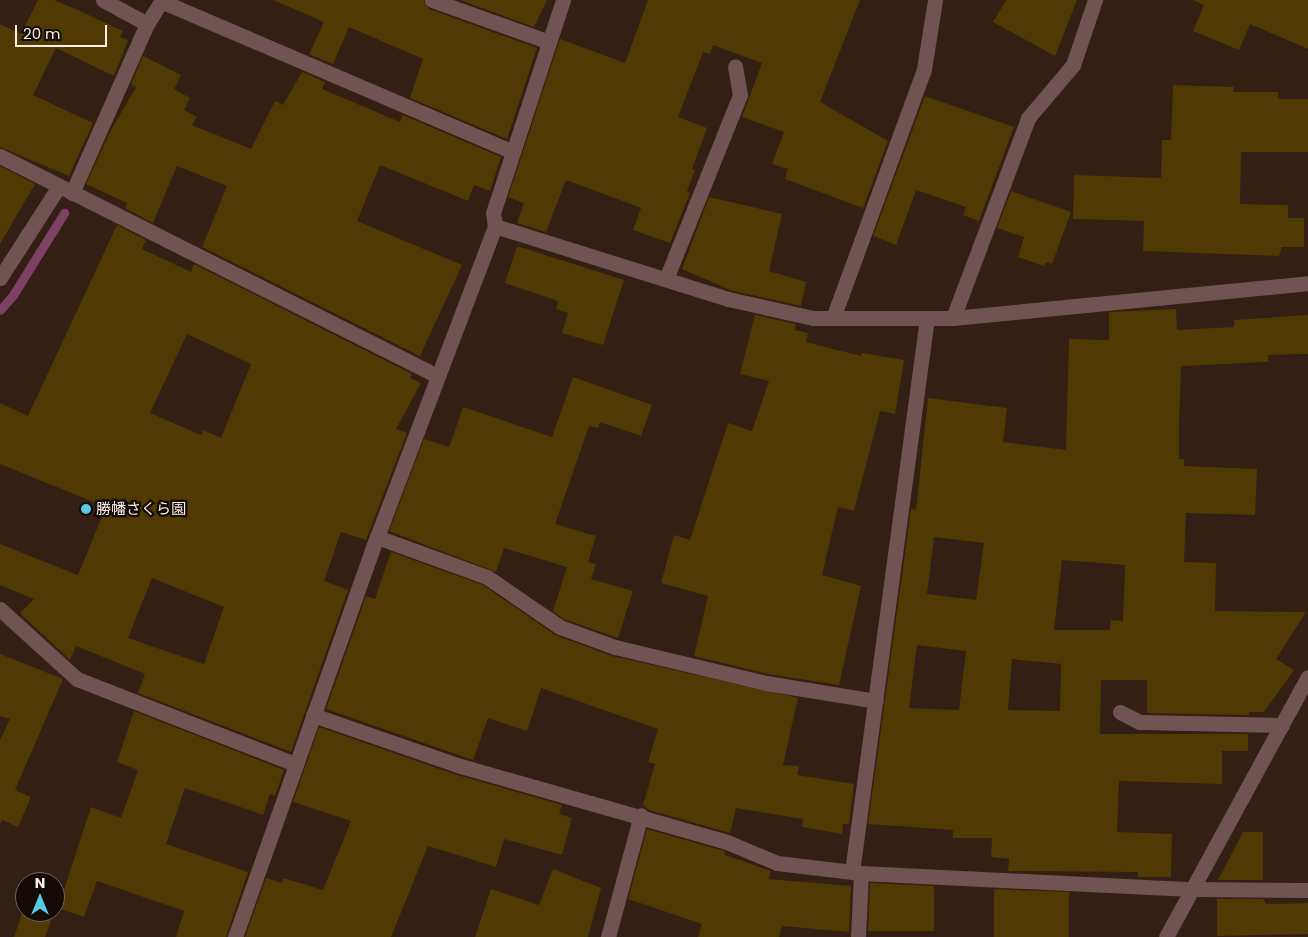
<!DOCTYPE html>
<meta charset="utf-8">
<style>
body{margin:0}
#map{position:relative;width:1308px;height:937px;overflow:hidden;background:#331f13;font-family:Poppins,"Noto Sans JP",sans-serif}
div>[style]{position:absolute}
.stream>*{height:9px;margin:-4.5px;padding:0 4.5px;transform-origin:4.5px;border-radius:4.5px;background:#7c4163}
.building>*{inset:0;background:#503902}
.minor>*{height:15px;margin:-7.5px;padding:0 7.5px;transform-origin:7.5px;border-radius:7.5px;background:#725353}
.dots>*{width:14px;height:14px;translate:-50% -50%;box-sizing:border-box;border:2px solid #140b06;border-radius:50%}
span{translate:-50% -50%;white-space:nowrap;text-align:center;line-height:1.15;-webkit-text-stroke:4.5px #140b06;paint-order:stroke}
.poi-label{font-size:15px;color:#fdeee6}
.left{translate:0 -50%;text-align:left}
.north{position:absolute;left:15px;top:872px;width:50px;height:50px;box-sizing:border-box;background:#140b06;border:1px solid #716660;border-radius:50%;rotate:0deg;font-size:14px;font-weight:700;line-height:20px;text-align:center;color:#fdeee6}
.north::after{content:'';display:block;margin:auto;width:18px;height:22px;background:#55cae0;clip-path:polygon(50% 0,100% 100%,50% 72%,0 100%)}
.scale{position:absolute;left:15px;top:25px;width:92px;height:22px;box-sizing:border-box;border:2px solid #fdeee6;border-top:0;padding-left:6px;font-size:15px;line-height:18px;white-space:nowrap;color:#fdeee6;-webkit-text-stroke:4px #140b06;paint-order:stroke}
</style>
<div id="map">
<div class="stream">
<i style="left:0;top:310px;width:20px;rotate:-49deg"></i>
<i style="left:13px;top:295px;width:97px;rotate:-58.1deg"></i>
</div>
<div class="building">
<i style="clip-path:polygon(38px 0,54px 0,80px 11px,123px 31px,120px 37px,128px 40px,114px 76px,56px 48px,33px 95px,93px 123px,69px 176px,0 147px,0 24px,21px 34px)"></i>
<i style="clip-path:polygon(273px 0,423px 0,429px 9px,537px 48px,507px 139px,410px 98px,423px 59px,349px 27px,333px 64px,309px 54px,324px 22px)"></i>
<i style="clip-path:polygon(460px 0,547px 0,534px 27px)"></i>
<i style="clip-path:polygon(648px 0,860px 0,820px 102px,888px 141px,863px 208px,785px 179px,788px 169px,772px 164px,784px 132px,742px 117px,762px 63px,713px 45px,710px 54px,703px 52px,678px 117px,707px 128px,692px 169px,695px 170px,687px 192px,690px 193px,670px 243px,633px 230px,641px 208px,566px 180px,546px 232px,517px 223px,524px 203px,508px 197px,560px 39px,625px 63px)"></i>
<i style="clip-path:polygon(1006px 0,1077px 0,1055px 56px,993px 22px)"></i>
<i style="clip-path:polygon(1193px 0,1308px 0,1308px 49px,1250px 24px,1239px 50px,1193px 31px,1204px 5px)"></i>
<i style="clip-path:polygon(143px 56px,181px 75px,174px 89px,190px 98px,184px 110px,197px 117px,192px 125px,251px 149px,275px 101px,283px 105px,302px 72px,325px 82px,322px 89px,400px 122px,403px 115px,501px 157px,490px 191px,474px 185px,468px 201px,380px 165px,357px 221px,462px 265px,420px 356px,202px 247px,227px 186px,177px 166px,153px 223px,125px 208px,127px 203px,86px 184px,110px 132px,136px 87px,131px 84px)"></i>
<i style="clip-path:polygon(1173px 85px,1234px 87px,1233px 92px,1278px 92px,1278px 99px,1308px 99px,1308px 152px,1241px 152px,1240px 204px,1288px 205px,1288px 218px,1304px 218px,1304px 247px,1282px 247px,1279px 256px,1143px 251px,1144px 221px,1073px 219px,1074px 175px,1161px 178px,1162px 140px,1171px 140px)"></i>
<i style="clip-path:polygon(925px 96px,1014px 127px,979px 221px,963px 215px,966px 207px,916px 190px,896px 245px,873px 236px)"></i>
<i style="clip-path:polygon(0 166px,35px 184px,0 244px)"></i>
<i style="clip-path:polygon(1011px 191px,1071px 212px,1052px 264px,1046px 262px,1044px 266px,1018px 257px,1024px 237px,997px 228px)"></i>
<i style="clip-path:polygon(709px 197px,782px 214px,769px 271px,806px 282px,801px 306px,730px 290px,682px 269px)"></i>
<i style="clip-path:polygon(evenodd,117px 225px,146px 240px,142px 249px,191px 272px,194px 264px,412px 374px,410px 378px,421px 383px,396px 429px,407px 433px,366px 540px,341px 532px,324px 581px,348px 590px,291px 752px,138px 693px,145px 674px,76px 646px,70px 660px,20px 613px,34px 599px,0 585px,0 544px,78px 575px,106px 507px,0 464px,0 403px,28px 416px,117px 225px,187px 334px,251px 364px,221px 438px,203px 430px,201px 435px,150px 413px,187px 334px,117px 225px,152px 578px,224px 607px,204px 664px,128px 638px,152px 578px)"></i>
<i style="clip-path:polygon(517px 246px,624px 280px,603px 345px,562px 333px,568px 313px,556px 309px,558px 301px,505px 283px)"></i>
<i style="clip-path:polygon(evenodd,1176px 309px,1177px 330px,1234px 327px,1234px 320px,1308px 315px,1308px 354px,1268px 355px,1268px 362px,1181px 366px,1179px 428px,1179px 459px,1184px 459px,1184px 466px,1257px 469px,1255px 515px,1186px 513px,1184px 562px,1216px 563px,1215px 611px,1306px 612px,1276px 659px,1294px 670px,1264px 712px,1249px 712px,1249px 715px,1147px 713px,1147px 680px,1101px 680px,1100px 734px,1248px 734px,1248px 751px,1222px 751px,1222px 784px,1119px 781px,1117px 832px,1172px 834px,1171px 877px,1138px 877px,1138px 872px,1008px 871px,1009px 859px,991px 857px,992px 838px,953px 838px,953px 830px,868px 824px,911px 509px,916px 510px,928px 398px,1007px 408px,1003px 442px,1066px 450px,1069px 339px,1109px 340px,1109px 312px,1176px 309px,934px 537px,984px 543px,976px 600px,927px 594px,934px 537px,1176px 309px,1062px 560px,1125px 565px,1123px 621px,1111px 620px,1110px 630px,1054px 630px,1062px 560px,1176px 309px,917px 645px,966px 651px,959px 710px,909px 708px,917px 645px,1176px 309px,1012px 659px,1061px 664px,1060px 711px,1008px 710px,1012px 659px)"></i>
<i style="clip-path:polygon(755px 315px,796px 324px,795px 330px,808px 333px,806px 342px,861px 356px,862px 353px,904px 360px,895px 414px,880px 411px,854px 511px,838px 507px,822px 575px,861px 586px,839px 685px,768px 674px,694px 656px,708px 596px,661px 583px,674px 535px,690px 540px,728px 423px,752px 431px,769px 381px,740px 374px)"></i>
<i style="clip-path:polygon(573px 377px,652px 405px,641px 436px,600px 422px,598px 428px,589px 426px,555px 524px,596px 536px,588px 562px,596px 564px,591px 579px,633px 591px,618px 638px,564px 619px,553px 611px,567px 567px,504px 548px,496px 572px,389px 531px,424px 439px,449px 447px,463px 407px,552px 437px)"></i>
<i style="clip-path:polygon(391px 552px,483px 585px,555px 635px,612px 656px,798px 698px,783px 765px,799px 766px,797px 775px,854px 784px,849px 824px,843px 824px,842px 834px,802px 827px,803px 819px,736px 808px,730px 833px,649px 810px,643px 805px,655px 764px,648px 762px,658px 729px,541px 688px,527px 731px,488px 718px,473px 760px,326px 709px,366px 596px,375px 599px)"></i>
<i style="clip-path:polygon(0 654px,63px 679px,15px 790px,31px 797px,18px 827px,2px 820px,0 824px,0 740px,10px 719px,0 716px)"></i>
<i style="clip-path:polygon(134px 711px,284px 770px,275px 796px,270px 794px,263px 815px,185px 788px,166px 844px,248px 872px,226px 937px,176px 937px,184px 911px,97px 881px,84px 917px,58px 908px,91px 807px,121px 818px,138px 770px,117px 762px)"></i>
<i style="clip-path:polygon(319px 727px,454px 774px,562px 805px,559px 814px,572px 818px,562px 855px,504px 839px,496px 867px,428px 846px,391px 937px,245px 937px,266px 878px,282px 883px,283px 878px,323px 890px,351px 821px,293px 802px)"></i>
<i style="clip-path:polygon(647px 829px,724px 851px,725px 855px,771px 871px,768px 879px,851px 886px,849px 932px,782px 926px,779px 937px,698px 937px,702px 924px,628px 899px)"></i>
<i style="clip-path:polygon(1243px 832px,1263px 832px,1263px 880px,1218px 880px)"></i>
<i style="clip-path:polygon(553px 869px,601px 888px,588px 937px,475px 937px,491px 889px,539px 905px)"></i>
<i style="clip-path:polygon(870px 883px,934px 886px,934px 931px,868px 931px)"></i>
<i style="clip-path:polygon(994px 889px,1069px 892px,1069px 937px,994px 937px)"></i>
<i style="clip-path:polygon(1217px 899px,1263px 899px,1266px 904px,1308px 903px,1308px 934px,1217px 936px)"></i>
<i style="clip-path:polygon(24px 908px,25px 912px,52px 918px,45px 937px,14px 937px)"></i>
</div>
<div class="minor">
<i style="left:103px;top:0;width:50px;rotate:28.6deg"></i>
<i style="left:432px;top:0;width:124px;rotate:19.7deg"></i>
<i style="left:161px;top:1px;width:383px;rotate:23.2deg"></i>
<i style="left:0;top:156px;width:490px;rotate:26.7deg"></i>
<i style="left:72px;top:193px;width:185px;rotate:-66.1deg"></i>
<i style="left:147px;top:24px;width:28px;rotate:-58deg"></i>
<i style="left:495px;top:226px;width:244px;rotate:17.4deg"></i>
<i style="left:728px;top:299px;width:87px;rotate:12.6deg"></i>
<i style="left:813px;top:318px;width:140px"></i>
<i style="left:953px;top:318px;width:357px;rotate:-5.6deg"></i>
<i style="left:0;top:278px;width:109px;rotate:-57.3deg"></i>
<i style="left:666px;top:279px;width:198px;rotate:-68.1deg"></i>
<i style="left:740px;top:95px;width:29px;rotate:-100deg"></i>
<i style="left:833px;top:318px;width:265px;rotate:-69.9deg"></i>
<i style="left:924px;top:69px;width:70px;rotate:-80.9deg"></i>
<i style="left:953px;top:318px;width:214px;rotate:-69.4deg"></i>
<i style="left:1028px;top:118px;width:70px;rotate:-49.7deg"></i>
<i style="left:1073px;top:65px;width:69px;rotate:-71.3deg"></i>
<i style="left:377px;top:537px;width:117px;rotate:20deg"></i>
<i style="left:487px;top:577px;width:88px;rotate:34.4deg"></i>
<i style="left:560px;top:627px;width:59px;rotate:20deg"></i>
<i style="left:615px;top:647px;width:155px;rotate:13.4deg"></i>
<i style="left:766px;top:683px;width:111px;rotate:9.3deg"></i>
<i style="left:0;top:609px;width:104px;rotate:42.3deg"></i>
<i style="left:77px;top:679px;width:234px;rotate:21.3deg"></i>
<i style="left:1120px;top:712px;width:22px;rotate:27deg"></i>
<i style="left:1140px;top:722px;width:142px;rotate:1.2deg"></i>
<i style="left:313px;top:715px;width:152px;rotate:19.1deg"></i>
<i style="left:457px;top:765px;width:281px;rotate:15.9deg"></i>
<i style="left:727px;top:842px;width:54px;rotate:22.8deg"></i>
<i style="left:777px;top:863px;width:85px;rotate:6.8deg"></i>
<i style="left:861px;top:873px;width:330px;rotate:2.8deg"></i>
<i style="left:1191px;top:889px;width:117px;rotate:0.5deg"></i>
<i style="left:852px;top:872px;width:559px;rotate:-82.29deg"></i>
<i style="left:235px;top:937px;width:424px;rotate:-70.5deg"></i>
<i style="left:377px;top:537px;width:333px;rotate:-69.2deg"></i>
<i style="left:495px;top:226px;width:13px;rotate:-99deg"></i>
<i style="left:493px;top:213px;width:224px;rotate:-71.8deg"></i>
<i style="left:608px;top:937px;width:126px;rotate:-74.9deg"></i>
<i style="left:858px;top:937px;width:64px;rotate:-87.3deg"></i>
<i style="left:1166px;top:937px;width:296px;rotate:-61.4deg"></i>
</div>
<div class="dots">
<i style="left:86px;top:509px;background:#55cae0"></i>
</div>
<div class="poi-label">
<span class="left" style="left:96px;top:509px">勝幡さくら園</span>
</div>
<div class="north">N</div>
<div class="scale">20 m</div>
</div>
